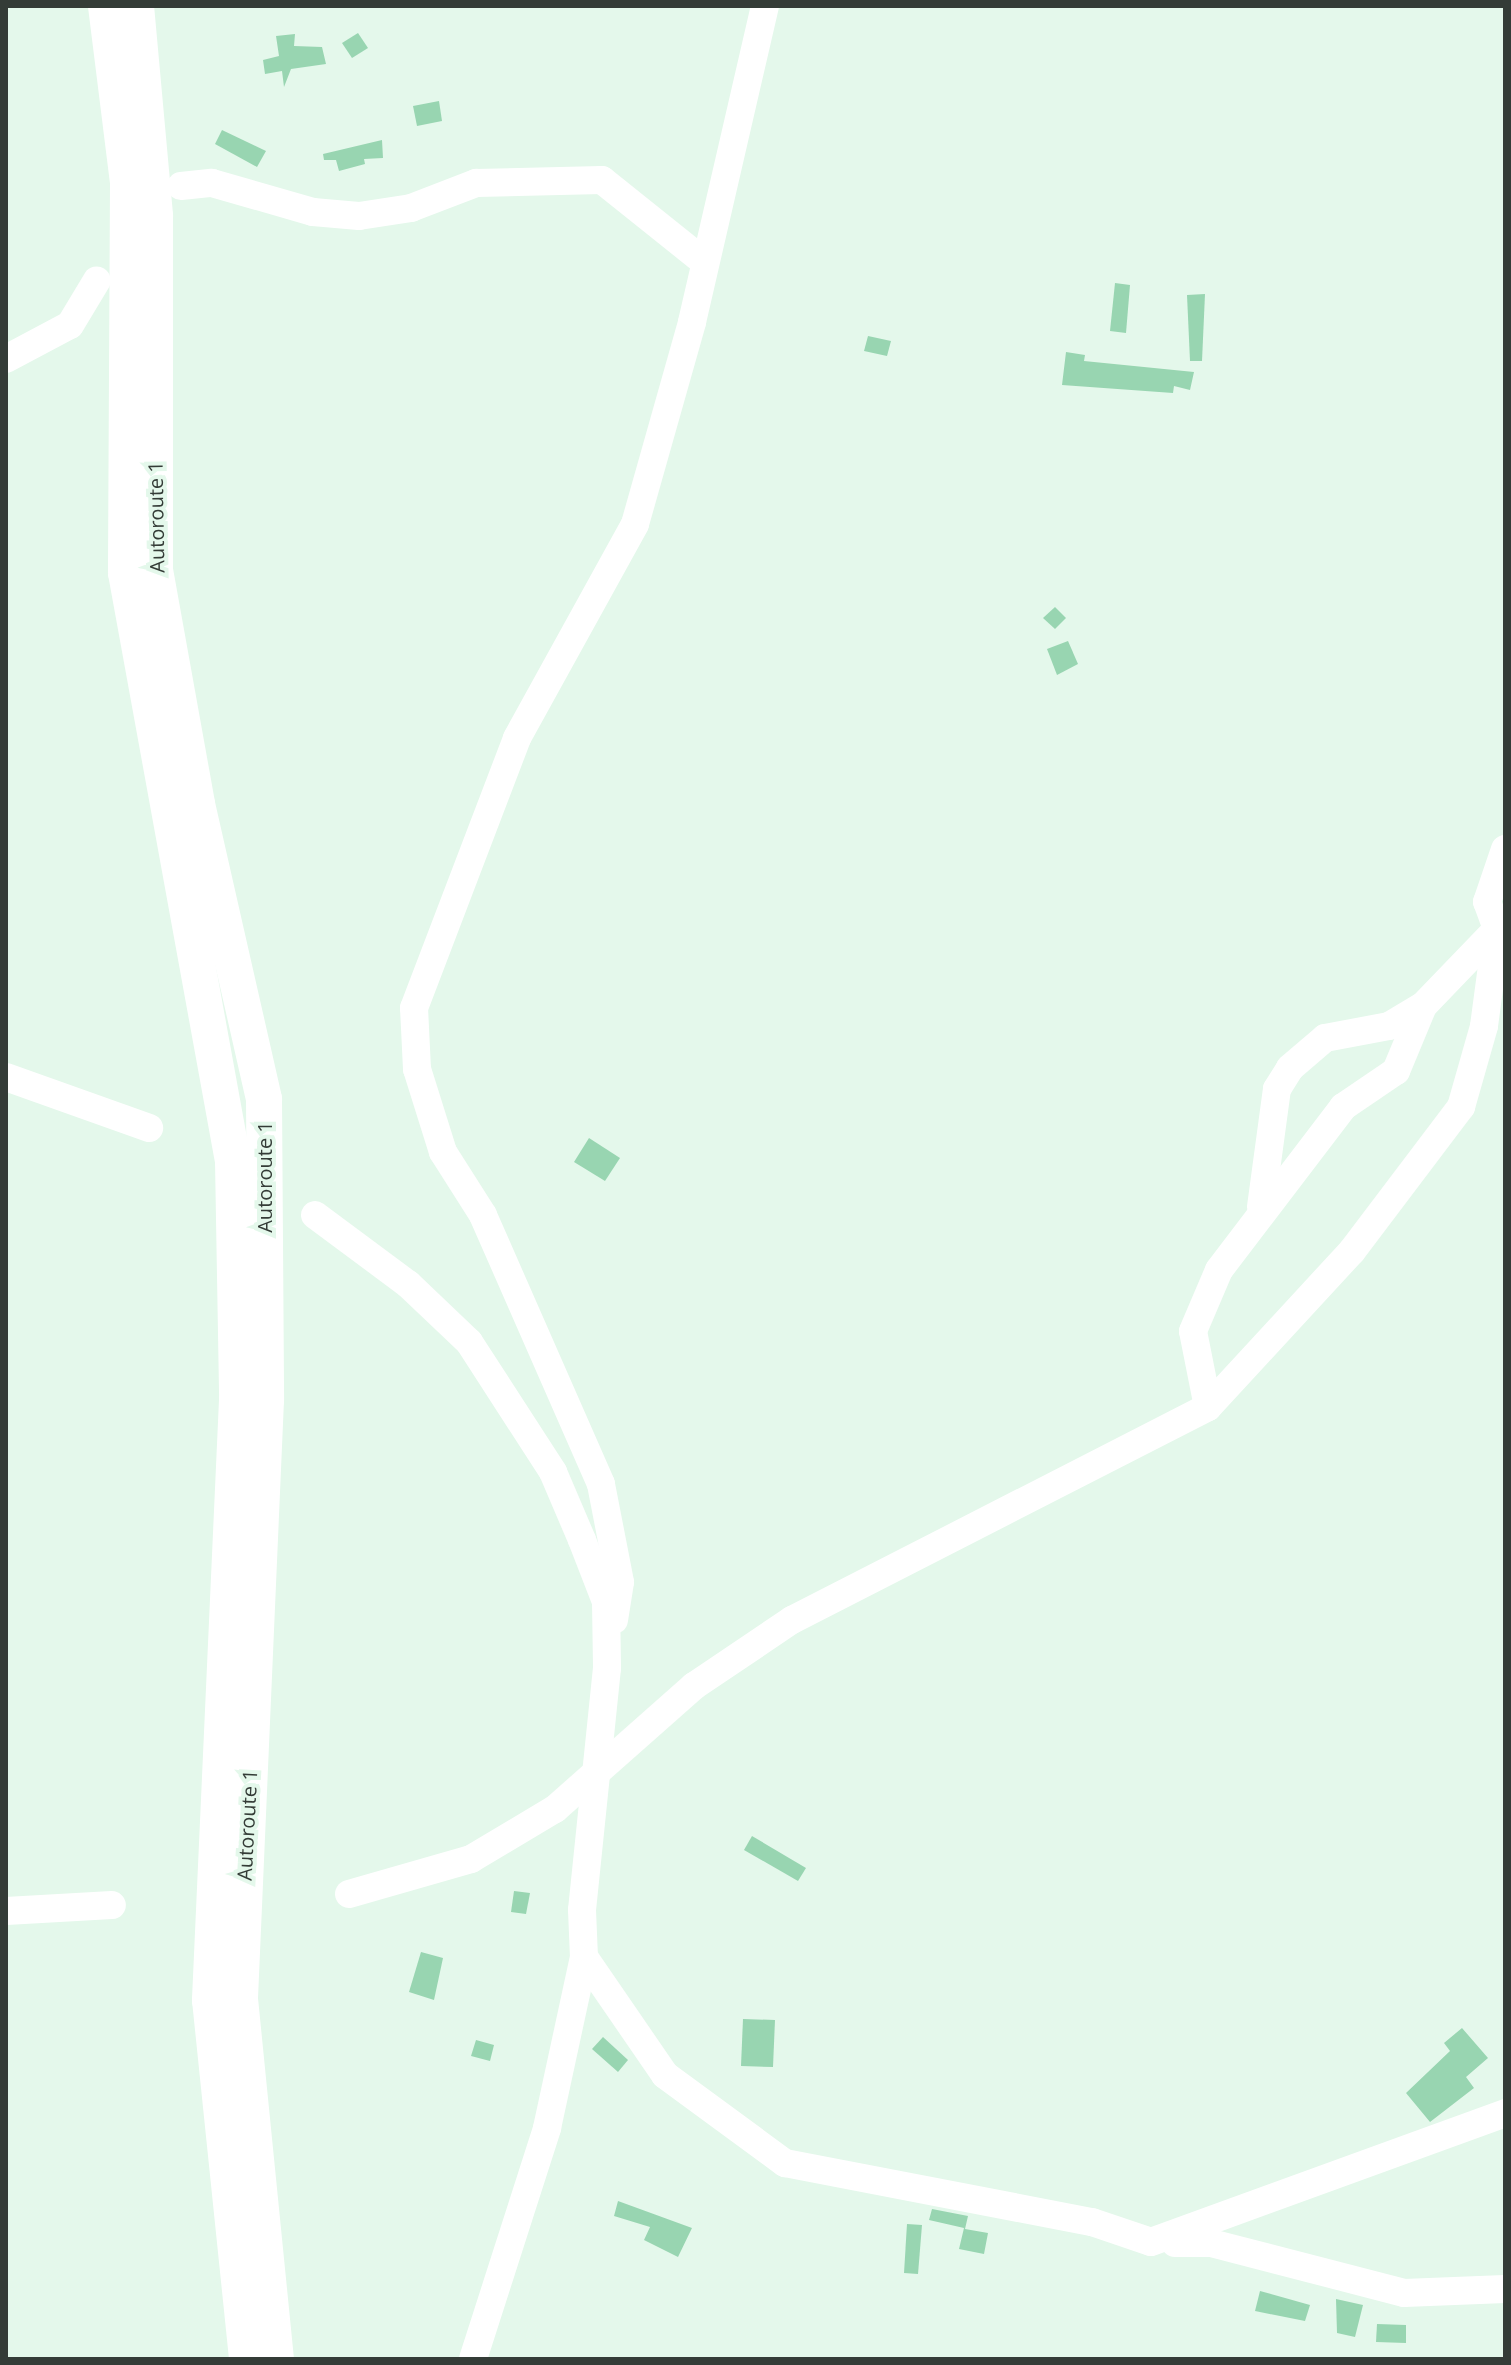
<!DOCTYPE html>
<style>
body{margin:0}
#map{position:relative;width:1511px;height:2365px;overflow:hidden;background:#e4f8eb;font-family:"Open Sans",sans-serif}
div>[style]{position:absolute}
.building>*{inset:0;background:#98d5b1}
.minor>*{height:28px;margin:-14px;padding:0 14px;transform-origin:14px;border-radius:14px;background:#fff}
.major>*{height:36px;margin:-18px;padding:0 18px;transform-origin:18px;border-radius:18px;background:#fff}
span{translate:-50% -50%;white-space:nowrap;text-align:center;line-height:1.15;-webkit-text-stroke:8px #e4f8eb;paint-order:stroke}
.street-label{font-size:20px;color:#343c37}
.frame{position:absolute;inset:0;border:8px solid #343c37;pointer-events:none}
</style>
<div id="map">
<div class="building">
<i style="clip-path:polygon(358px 33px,368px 48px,352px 58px,342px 43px)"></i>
<i style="clip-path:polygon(295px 34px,294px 46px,322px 47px,326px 64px,291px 69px,284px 87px,282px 71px,265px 74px,263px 60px,279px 56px,276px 36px)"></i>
<i style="clip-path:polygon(439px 101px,442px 121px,417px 126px,413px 106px)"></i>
<i style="clip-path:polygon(222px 130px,266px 151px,257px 167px,215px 144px)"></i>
<i style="clip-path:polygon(382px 140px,383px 158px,364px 159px,365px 164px,339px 171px,336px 160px,324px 160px,323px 154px)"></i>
<i style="clip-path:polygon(1115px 283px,1130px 285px,1126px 333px,1110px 331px)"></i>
<i style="clip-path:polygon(1205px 294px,1202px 361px,1190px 361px,1187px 295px)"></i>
<i style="clip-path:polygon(868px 336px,891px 341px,887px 356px,864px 351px)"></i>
<i style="clip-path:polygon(1066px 352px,1085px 355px,1084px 361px,1194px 372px,1190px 390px,1174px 386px,1173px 393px,1062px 385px)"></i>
<i style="clip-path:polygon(1055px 607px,1066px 618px,1055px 629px,1043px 618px)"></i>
<i style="clip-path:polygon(1068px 641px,1078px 664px,1057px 675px,1047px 649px)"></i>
<i style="clip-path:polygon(589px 1138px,620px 1158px,605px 1181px,574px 1162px)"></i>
<i style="clip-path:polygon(752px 1836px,806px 1868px,798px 1881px,744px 1850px)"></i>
<i style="clip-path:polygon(514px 1891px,530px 1893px,526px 1914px,511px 1912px)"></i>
<i style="clip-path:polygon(421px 1952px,443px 1958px,434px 2000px,409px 1992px)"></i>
<i style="clip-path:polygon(743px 2019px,775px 2020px,773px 2067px,741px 2066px)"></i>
<i style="clip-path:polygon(1462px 2028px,1488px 2058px,1466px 2077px,1474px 2088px,1430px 2122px,1406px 2093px,1450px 2051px,1444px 2043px)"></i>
<i style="clip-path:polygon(603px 2037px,628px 2060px,618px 2072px,592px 2049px)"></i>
<i style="clip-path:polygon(476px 2040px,494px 2045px,490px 2061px,471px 2056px)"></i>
<i style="clip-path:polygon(618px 2201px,692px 2228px,678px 2257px,644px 2240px,650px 2227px,614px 2216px)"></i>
<i style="clip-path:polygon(932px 2209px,968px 2216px,965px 2229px,988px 2233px,984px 2254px,959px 2249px,964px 2228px,929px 2220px)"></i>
<i style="clip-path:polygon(907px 2224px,922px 2225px,918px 2274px,904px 2273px)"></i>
<i style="clip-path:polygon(1260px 2291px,1310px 2305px,1305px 2321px,1255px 2311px)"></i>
<i style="clip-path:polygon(1336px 2299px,1363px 2305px,1355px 2337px,1337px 2333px)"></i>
<i style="clip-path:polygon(1377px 2324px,1406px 2325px,1406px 2343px,1376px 2342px)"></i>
</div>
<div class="minor">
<i style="left:181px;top:186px;width:31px;rotate:-6deg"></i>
<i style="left:212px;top:183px;width:105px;rotate:16deg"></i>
<i style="left:313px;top:212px;width:46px;rotate:5deg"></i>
<i style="left:359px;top:216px;width:53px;rotate:-8.7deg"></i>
<i style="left:411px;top:208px;width:70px;rotate:-21deg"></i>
<i style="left:476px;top:183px;width:126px;rotate:-1.4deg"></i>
<i style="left:602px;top:180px;width:128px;rotate:38.7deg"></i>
<i style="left:6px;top:359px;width:72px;rotate:-28deg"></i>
<i style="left:70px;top:325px;width:52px;rotate:-59deg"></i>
<i style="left:6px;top:1077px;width:152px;rotate:19.6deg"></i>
<i style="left:1261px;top:1207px;width:119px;rotate:-82.3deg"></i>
<i style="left:1277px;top:1089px;width:25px;rotate:-58deg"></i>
<i style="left:1290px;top:1068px;width:46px;rotate:-40.6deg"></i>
<i style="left:1325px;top:1038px;width:65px;rotate:-10.6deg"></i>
<i style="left:1389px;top:1026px;width:39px;rotate:-31deg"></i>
<i style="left:315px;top:1215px;width:116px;rotate:36.6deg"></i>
<i style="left:408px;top:1284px;width:84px;rotate:43.6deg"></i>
<i style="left:469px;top:1342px;width:155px;rotate:57.1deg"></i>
<i style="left:553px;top:1472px;width:74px;rotate:66.9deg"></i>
<i style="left:582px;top:1540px;width:66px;rotate:68.8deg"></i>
<i style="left:606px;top:1602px;width:66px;rotate:89.1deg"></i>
<i style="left:607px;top:1668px;width:243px;rotate:95.9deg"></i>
<i style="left:582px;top:1910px;width:47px;rotate:87.6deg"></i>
<i style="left:584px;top:1957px;width:143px;rotate:55.5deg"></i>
<i style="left:665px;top:2075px;width:149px;rotate:36.3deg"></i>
<i style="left:785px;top:2163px;width:313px;rotate:10.9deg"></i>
<i style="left:1092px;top:2222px;width:62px;rotate:18.7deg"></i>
<i style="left:1151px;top:2242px;width:377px;rotate:-20deg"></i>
<i style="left:1208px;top:1407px;width:77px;rotate:-101.2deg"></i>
<i style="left:1193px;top:1331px;width:66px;rotate:-66.9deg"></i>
<i style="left:1219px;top:1270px;width:205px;rotate:-52.7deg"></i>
<i style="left:1343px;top:1107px;width:64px;rotate:-34.2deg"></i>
<i style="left:1396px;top:1071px;width:70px;rotate:-67.4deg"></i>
<i style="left:1423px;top:1006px;width:107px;rotate:-46.1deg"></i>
<i style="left:614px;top:1620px;width:38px;rotate:-81deg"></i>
<i style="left:620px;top:1582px;width:100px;rotate:-101deg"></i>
<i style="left:601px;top:1484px;width:294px;rotate:-113.7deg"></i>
<i style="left:483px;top:1215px;width:75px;rotate:-122.4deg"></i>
<i style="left:443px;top:1152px;width:87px;rotate:-107.4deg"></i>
<i style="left:417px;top:1069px;width:61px;rotate:-92.8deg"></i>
<i style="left:414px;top:1008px;width:289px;rotate:-69.1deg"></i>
<i style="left:517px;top:738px;width:244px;rotate:-61.1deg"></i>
<i style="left:635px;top:524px;width:210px;rotate:-74.2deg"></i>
<i style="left:692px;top:322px;width:324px;rotate:-77deg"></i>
<i style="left:349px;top:1894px;width:127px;rotate:-16deg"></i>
<i style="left:471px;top:1859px;width:98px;rotate:-30.8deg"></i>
<i style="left:555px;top:1809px;width:186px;rotate:-41.5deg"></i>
<i style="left:694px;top:1686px;width:118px;rotate:-34deg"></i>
<i style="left:792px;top:1620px;width:467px;rotate:-27.1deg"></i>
<i style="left:1208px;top:1407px;width:212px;rotate:-47.3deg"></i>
<i style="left:1352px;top:1251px;width:181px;rotate:-52.9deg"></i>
<i style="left:1461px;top:1107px;width:84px;rotate:-74.1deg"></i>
<i style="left:1484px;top:1026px;width:98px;rotate:-82.4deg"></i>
<i style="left:1497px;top:929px;width:29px;rotate:-110deg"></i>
<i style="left:1487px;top:902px;width:56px;rotate:-71.2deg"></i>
<i style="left:6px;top:1911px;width:106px;rotate:-3.2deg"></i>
<i style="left:1175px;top:2243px;width:36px"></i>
<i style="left:1211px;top:2243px;width:199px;rotate:14.5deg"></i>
<i style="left:1404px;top:2293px;width:101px;rotate:-2.3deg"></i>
<i style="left:473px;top:2359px;width:243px;rotate:-72.2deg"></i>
<i style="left:547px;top:2128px;width:175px;rotate:-77.8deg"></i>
</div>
<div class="major">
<i style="left:106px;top:6px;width:178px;rotate:82.9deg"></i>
<i style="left:128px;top:183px;width:390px;rotate:90.3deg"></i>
<i style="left:126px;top:573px;width:598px;rotate:79.69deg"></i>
<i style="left:233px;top:1161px;width:239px;rotate:89deg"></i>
<i style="left:237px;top:1400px;width:601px;rotate:92.58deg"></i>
<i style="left:210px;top:2000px;width:361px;rotate:84.1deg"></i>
<i style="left:136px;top:6px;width:211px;rotate:84.8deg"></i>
<i style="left:155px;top:216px;width:354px;rotate:90deg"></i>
<i style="left:155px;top:570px;width:238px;rotate:79.8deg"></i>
<i style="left:197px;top:804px;width:303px;rotate:77.2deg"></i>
<i style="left:264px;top:1099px;width:301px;rotate:89.6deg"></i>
<i style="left:266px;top:1400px;width:600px;rotate:92.49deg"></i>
<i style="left:240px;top:1999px;width:362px;rotate:84.3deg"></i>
</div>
<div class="street-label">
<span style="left:156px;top:517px;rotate:-91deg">Autoroute 1</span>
<span style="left:264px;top:1177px;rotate:-90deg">Autoroute 1</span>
<span style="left:247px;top:1825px;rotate:-87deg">Autoroute 1</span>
</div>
<div class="frame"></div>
</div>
